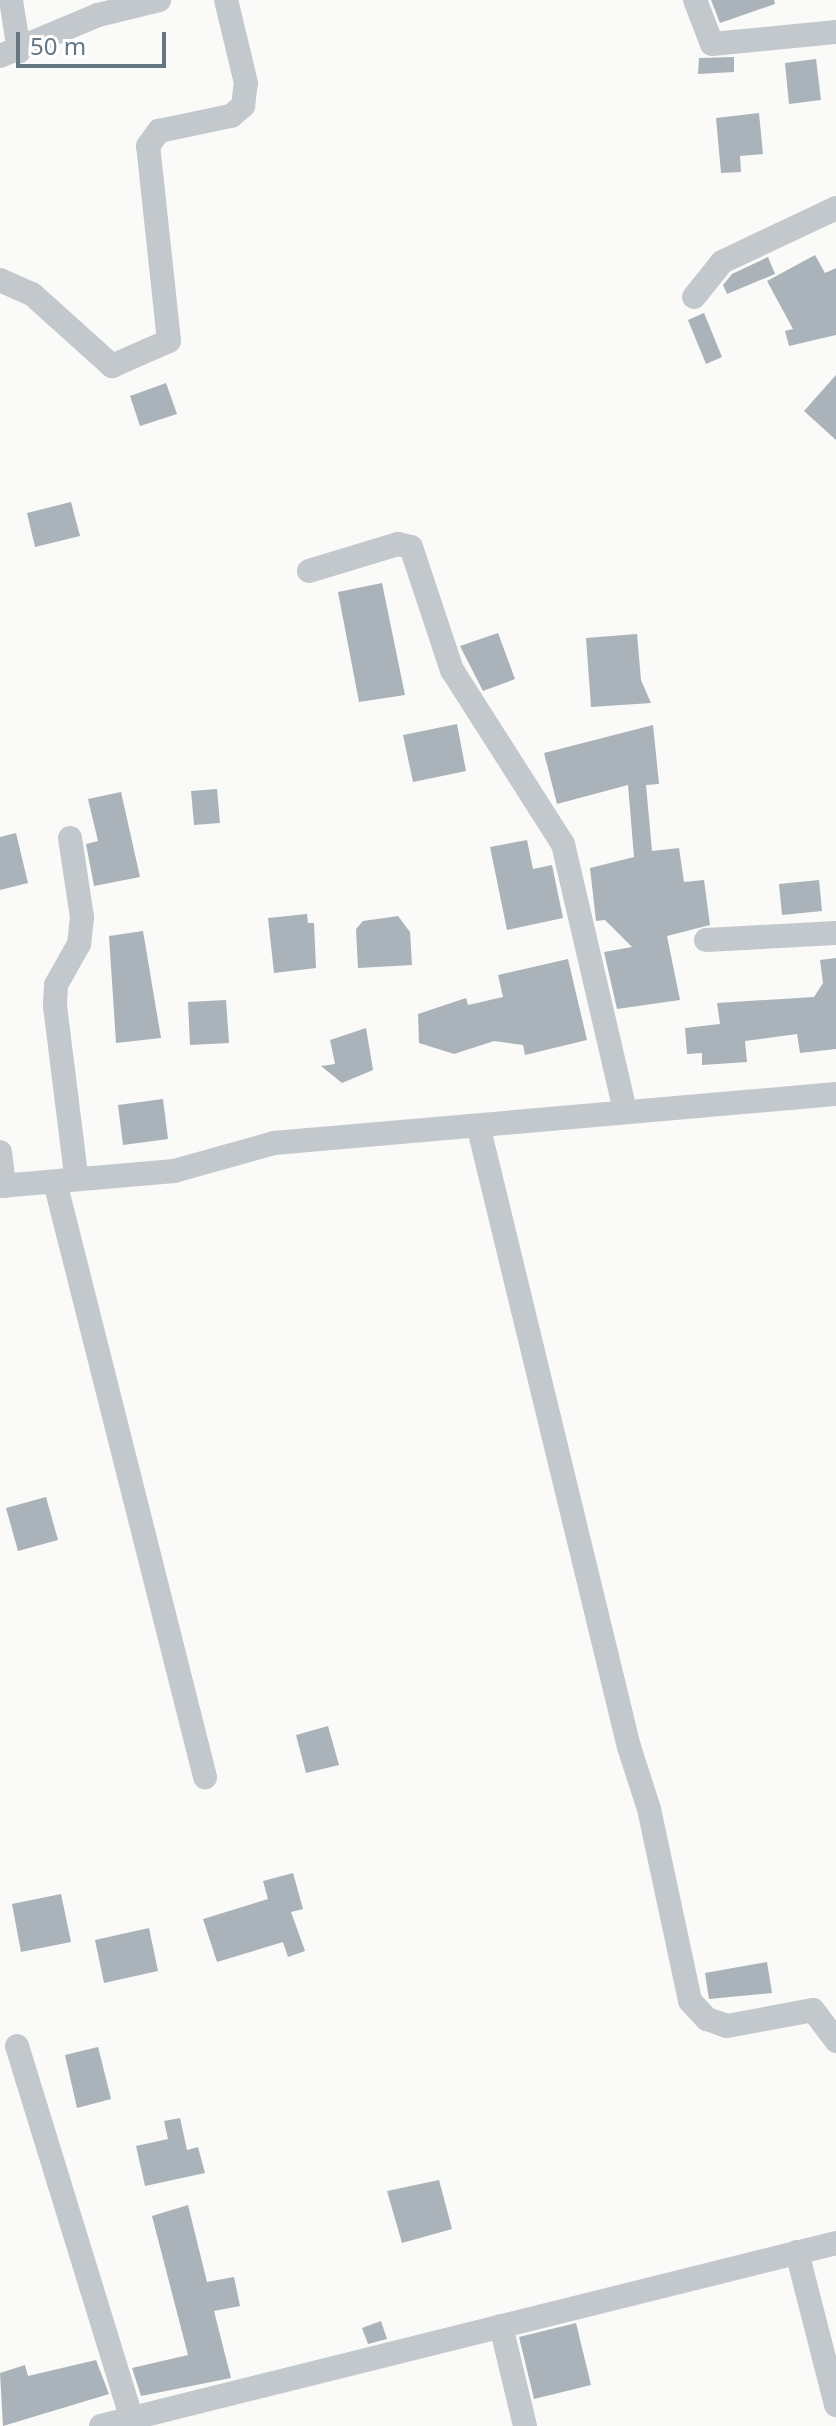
<!DOCTYPE html>
<style>
body{margin:0}
#map{position:relative;width:836px;height:2426px;overflow:hidden;background:#fafaf8;font-family:"Noto Sans",sans-serif}
div>[style]{position:absolute}
.building>*{inset:0;background:#aab3b9}
.minor>*{height:24px;margin:-12px;padding:0 12px;transform-origin:12px;border-radius:12px;background:#c3c8cc}
span{translate:-50% -50%;white-space:nowrap;text-align:center;line-height:1.15;-webkit-text-stroke:8px #fff;paint-order:stroke}
.scale{position:absolute;left:16px;top:32px;width:150px;height:36px;box-sizing:border-box;border:4px solid #657683;border-top:0;padding-left:10px;font-size:24px;line-height:28px;white-space:nowrap;color:#657683;-webkit-text-stroke:6px #fff;paint-order:stroke}
</style>
<div id="map">
<div class="building">
<i style="clip-path:polygon(711px 0,774px 0,775px 4px,720px 23px)"></i>
<i style="clip-path:polygon(734px 57px,734px 72px,698px 74px,699px 58px)"></i>
<i style="clip-path:polygon(816px 59px,821px 100px,789px 104px,785px 63px)"></i>
<i style="clip-path:polygon(759px 113px,763px 154px,740px 156px,741px 172px,721px 173px,716px 118px)"></i>
<i style="clip-path:polygon(815px 255px,825px 273px,836px 268px,836px 335px,789px 346px,785px 331px,793px 329px,767px 281px)"></i>
<i style="clip-path:polygon(768px 257px,775px 274px,727px 294px,723px 285px,732px 274px)"></i>
<i style="clip-path:polygon(704px 313px,722px 357px,706px 364px,688px 320px)"></i>
<i style="clip-path:polygon(836px 375px,836px 440px,804px 411px)"></i>
<i style="clip-path:polygon(166px 383px,177px 414px,140px 426px,130px 396px)"></i>
<i style="clip-path:polygon(71px 502px,80px 536px,35px 547px,27px 513px)"></i>
<i style="clip-path:polygon(382px 583px,405px 695px,359px 702px,338px 592px)"></i>
<i style="clip-path:polygon(498px 633px,515px 679px,483px 691px,460px 646px)"></i>
<i style="clip-path:polygon(637px 634px,641px 680px,651px 703px,591px 707px,586px 638px)"></i>
<i style="clip-path:polygon(457px 724px,466px 771px,413px 782px,403px 735px)"></i>
<i style="clip-path:polygon(653px 725px,659px 784px,646px 785px,652px 851px,679px 848px,684px 882px,704px 880px,710px 925px,667px 936px,680px 1000px,617px 1009px,604px 952px,632px 947px,605px 920px,596px 921px,590px 868px,634px 857px,628px 785px,557px 804px,544px 753px)"></i>
<i style="clip-path:polygon(217px 789px,220px 823px,194px 825px,191px 791px)"></i>
<i style="clip-path:polygon(121px 792px,140px 877px,94px 886px,86px 844px,98px 841px,88px 799px)"></i>
<i style="clip-path:polygon(16px 833px,28px 883px,0 890px,0 837px)"></i>
<i style="clip-path:polygon(527px 840px,533px 869px,552px 865px,563px 918px,507px 930px,490px 847px)"></i>
<i style="clip-path:polygon(819px 880px,822px 911px,782px 915px,779px 884px)"></i>
<i style="clip-path:polygon(307px 914px,308px 923px,314px 923px,316px 968px,274px 973px,268px 918px)"></i>
<i style="clip-path:polygon(398px 916px,410px 932px,412px 965px,358px 968px,356px 929px,363px 921px)"></i>
<i style="clip-path:polygon(143px 931px,161px 1038px,116px 1043px,109px 936px)"></i>
<i style="clip-path:polygon(836px 958px,836px 1049px,800px 1053px,797px 1034px,745px 1041px,747px 1062px,702px 1065px,702px 1053px,687px 1054px,685px 1028px,720px 1024px,717px 1003px,814px 997px,823px 983px,820px 960px)"></i>
<i style="clip-path:polygon(568px 959px,587px 1040px,525px 1055px,523px 1045px,494px 1041px,454px 1054px,419px 1043px,418px 1014px,466px 998px,468px 1005px,503px 997px,498px 975px)"></i>
<i style="clip-path:polygon(226px 1000px,229px 1043px,190px 1045px,188px 1002px)"></i>
<i style="clip-path:polygon(366px 1028px,373px 1070px,342px 1083px,321px 1066px,335px 1064px,330px 1040px)"></i>
<i style="clip-path:polygon(163px 1099px,168px 1139px,123px 1145px,118px 1105px)"></i>
<i style="clip-path:polygon(46px 1497px,58px 1540px,18px 1551px,6px 1508px)"></i>
<i style="clip-path:polygon(328px 1726px,339px 1765px,306px 1773px,296px 1735px)"></i>
<i style="clip-path:polygon(293px 1873px,303px 1909px,291px 1912px,305px 1951px,288px 1957px,283px 1942px,217px 1962px,203px 1919px,268px 1899px,263px 1881px)"></i>
<i style="clip-path:polygon(61px 1894px,71px 1942px,21px 1952px,12px 1904px)"></i>
<i style="clip-path:polygon(149px 1928px,158px 1971px,104px 1983px,95px 1940px)"></i>
<i style="clip-path:polygon(767px 1962px,772px 1993px,709px 1999px,705px 1973px)"></i>
<i style="clip-path:polygon(98px 2047px,111px 2099px,77px 2108px,65px 2055px)"></i>
<i style="clip-path:polygon(180px 2118px,187px 2150px,198px 2147px,205px 2173px,145px 2186px,136px 2146px,168px 2139px,164px 2121px)"></i>
<i style="clip-path:polygon(439px 2180px,452px 2229px,402px 2243px,387px 2191px)"></i>
<i style="clip-path:polygon(188px 2205px,207px 2282px,234px 2277px,240px 2306px,214px 2311px,231px 2378px,141px 2396px,132px 2368px,188px 2355px,152px 2216px)"></i>
<i style="clip-path:polygon(381px 2321px,387px 2339px,368px 2344px,362px 2328px)"></i>
<i style="clip-path:polygon(576px 2323px,591px 2385px,534px 2399px,519px 2337px)"></i>
<i style="clip-path:polygon(96px 2360px,109px 2394px,3px 2426px,0 2373px,25px 2365px,28px 2376px)"></i>
</div>
<div class="minor">
<i style="left:11px;top:0;width:52px;rotate:81.1deg"></i>
<i style="left:695px;top:0;width:47px;rotate:68.9deg"></i>
<i style="left:712px;top:44px;width:125px;rotate:-5.5deg"></i>
<i style="left:0;top:56px;width:106px;rotate:-22.7deg"></i>
<i style="left:98px;top:15px;width:63px;rotate:-13.8deg"></i>
<i style="left:0;top:280px;width:35px;rotate:24deg"></i>
<i style="left:32px;top:294px;width:108px;rotate:42deg"></i>
<i style="left:112px;top:366px;width:62px;rotate:-23.7deg"></i>
<i style="left:169px;top:341px;width:196px;rotate:-96.1deg"></i>
<i style="left:148px;top:146px;width:19px;rotate:-54deg"></i>
<i style="left:159px;top:131px;width:74px;rotate:-11.8deg"></i>
<i style="left:231px;top:116px;width:16px;rotate:-40deg"></i>
<i style="left:243px;top:106px;width:23px;rotate:-83deg"></i>
<i style="left:246px;top:83px;width:85px;rotate:-103.5deg"></i>
<i style="left:694px;top:297px;width:45px;rotate:-51.3deg"></i>
<i style="left:722px;top:262px;width:126px;rotate:-25.3deg"></i>
<i style="left:309px;top:571px;width:93px;rotate:-16.9deg"></i>
<i style="left:398px;top:544px;width:13px;rotate:13deg"></i>
<i style="left:411px;top:547px;width:130px;rotate:71.6deg"></i>
<i style="left:452px;top:670px;width:206px;rotate:57.5deg"></i>
<i style="left:563px;top:844px;width:274px;rotate:76.9deg"></i>
<i style="left:70px;top:838px;width:80px;rotate:81.4deg"></i>
<i style="left:82px;top:917px;width:27px;rotate:96deg"></i>
<i style="left:79px;top:944px;width:47px;rotate:119.3deg"></i>
<i style="left:56px;top:985px;width:21px;rotate:93deg"></i>
<i style="left:55px;top:1006px;width:170px;rotate:82.9deg"></i>
<i style="left:706px;top:940px;width:130px;rotate:-3.1deg"></i>
<i style="left:479px;top:1129px;width:636px;rotate:76.36deg"></i>
<i style="left:629px;top:1747px;width:65px;rotate:72.1deg"></i>
<i style="left:649px;top:1809px;width:196px;rotate:77.9deg"></i>
<i style="left:690px;top:2001px;width:25px;rotate:47deg"></i>
<i style="left:707px;top:2019px;width:21px;rotate:19deg"></i>
<i style="left:727px;top:2026px;width:87px;rotate:-10.5deg"></i>
<i style="left:813px;top:2010px;width:39px;rotate:53deg"></i>
<i style="left:0;top:1152px;width:34px;rotate:83deg"></i>
<i style="left:55px;top:1182px;width:614px;rotate:75.85deg"></i>
<i style="left:0;top:1186px;width:175px;rotate:-4.9deg"></i>
<i style="left:174px;top:1171px;width:104px;rotate:-15.6deg"></i>
<i style="left:274px;top:1143px;width:564px;rotate:-4.98deg"></i>
<i style="left:17px;top:2046px;width:390px;rotate:72.9deg"></i>
<i style="left:797px;top:2252px;width:158px;rotate:75.7deg"></i>
<i style="left:501px;top:2326px;width:103px;rotate:76.5deg"></i>
<i style="left:101px;top:2426px;width:757px;rotate:-13.98deg"></i>
</div>
<div class="scale">50 m</div>
</div>
